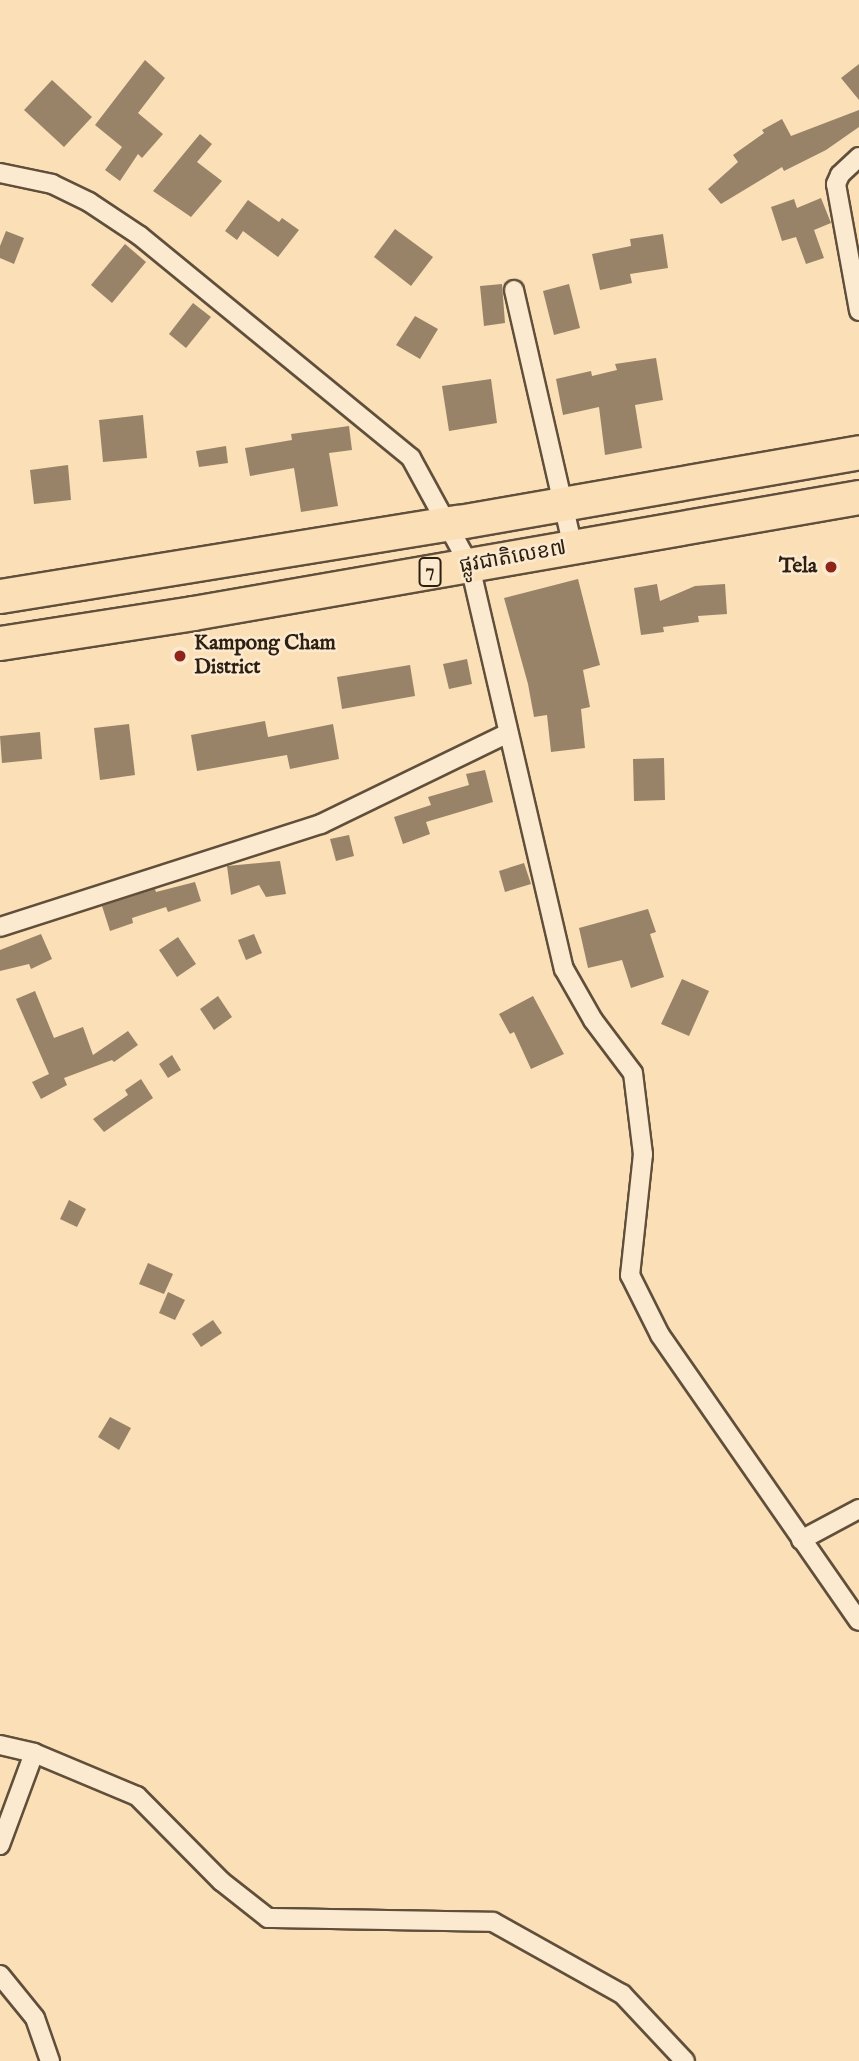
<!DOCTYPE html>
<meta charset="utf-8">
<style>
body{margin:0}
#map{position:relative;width:859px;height:2061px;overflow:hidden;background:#fbdfb7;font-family:"IM FELL English","Noto Sans Khmer",serif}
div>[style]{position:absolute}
.building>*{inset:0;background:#988368}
.roads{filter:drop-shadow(2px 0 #604f3b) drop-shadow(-2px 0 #604f3b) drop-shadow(0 2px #604f3b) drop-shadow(0 -2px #604f3b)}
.street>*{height:18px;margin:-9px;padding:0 9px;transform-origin:9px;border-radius:9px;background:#fcead0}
.highway>*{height:33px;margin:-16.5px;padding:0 16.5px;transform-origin:16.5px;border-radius:16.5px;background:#fbdfb7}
.dots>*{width:19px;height:19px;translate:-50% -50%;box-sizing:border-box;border:4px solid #fcead0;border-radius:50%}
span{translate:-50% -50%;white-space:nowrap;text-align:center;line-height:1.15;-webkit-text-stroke:5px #fcead0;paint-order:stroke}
.shield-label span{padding:2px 5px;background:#fcead0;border:2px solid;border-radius:5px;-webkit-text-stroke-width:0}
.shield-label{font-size:19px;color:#2d1f12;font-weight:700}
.street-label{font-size:21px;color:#2d1f12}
.poi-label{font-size:21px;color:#2d1f12;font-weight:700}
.right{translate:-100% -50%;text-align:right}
.left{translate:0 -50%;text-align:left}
</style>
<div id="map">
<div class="building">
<i style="clip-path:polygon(145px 60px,165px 78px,138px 113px,163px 134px,142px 158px,138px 154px,120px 181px,105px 170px,122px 147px,95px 125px)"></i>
<i style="clip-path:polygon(859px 64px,859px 100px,841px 78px)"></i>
<i style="clip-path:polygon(52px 80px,92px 117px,64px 147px,24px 110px)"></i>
<i style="clip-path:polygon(859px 110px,859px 127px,826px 150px,784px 171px,782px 167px,721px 204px,708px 189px,738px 162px,733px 155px,764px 133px,762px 130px,782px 119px,791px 136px)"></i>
<i style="clip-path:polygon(200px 134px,212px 144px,197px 162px,222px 181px,191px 217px,153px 191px)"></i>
<i style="clip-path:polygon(821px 198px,831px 223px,814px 230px,824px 258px,806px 264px,796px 237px,782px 241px,771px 207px,794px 199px,797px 208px)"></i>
<i style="clip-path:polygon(248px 200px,279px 222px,282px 218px,299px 230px,278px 257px,243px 231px,237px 240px,225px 231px)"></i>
<i style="clip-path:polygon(395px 229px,433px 257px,411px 286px,374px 257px)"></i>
<i style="clip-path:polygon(6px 231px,24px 238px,14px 264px,0 258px,0 246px)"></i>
<i style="clip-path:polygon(663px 234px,668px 268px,630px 274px,632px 283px,600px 290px,592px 254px,631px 246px,630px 239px)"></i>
<i style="clip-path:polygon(125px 244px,146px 262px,112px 303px,91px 285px)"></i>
<i style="clip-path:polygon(502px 284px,505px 323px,484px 326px,480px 286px)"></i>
<i style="clip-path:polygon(569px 284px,580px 328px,554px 335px,543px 291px)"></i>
<i style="clip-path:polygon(193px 303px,211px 317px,186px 348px,169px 334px)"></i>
<i style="clip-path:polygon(415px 316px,438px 329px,420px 359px,396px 345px)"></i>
<i style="clip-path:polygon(656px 358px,663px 400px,635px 405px,642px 448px,605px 455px,599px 407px,563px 415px,556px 379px,591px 371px,592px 376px,617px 370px,615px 364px)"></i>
<i style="clip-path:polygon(491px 379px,497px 423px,449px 431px,442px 386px)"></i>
<i style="clip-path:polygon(143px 415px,147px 458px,103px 462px,99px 420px)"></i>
<i style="clip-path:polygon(349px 426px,352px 450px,329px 453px,338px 506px,301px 512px,294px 468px,250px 476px,245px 448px,292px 440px,291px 434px)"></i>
<i style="clip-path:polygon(226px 446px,228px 463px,199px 467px,196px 451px)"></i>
<i style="clip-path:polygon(68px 465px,71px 500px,34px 504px,30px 470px)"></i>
<i style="clip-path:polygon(578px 579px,600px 665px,583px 670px,590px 707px,581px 709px,585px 748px,551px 752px,547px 715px,534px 717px,528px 684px,504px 598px)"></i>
<i style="clip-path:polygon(657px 584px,660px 601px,695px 586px,725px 584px,727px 614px,698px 616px,699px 622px,663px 627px,664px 632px,641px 635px,634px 588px)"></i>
<i style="clip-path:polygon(467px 659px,472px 684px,449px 689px,443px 664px)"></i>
<i style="clip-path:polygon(410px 665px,415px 696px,342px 709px,337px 677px)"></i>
<i style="clip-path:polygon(265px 721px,268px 737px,333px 724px,339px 759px,290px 769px,287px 755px,197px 771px,191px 735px)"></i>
<i style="clip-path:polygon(129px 724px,135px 775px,100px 780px,94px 728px)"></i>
<i style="clip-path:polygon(40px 732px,42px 759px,2px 763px,0 736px)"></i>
<i style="clip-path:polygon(664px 758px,665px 800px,634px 801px,633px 759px)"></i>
<i style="clip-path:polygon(485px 770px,493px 802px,426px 822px,430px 834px,403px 844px,394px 817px,431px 805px,428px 797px,469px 785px,466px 774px)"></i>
<i style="clip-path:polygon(349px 835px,354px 856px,336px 861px,330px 839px)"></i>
<i style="clip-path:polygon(280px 861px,286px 894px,266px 897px,259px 885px,231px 895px,227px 866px)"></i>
<i style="clip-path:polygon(524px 863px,531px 884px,505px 892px,499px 871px)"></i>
<i style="clip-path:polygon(195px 882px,201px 901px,168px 912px,166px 907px,132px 918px,133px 923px,110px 931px,102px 906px,155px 889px,156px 892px)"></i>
<i style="clip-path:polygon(648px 909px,656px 932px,650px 934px,664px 977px,631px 988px,622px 960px,588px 968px,579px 928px)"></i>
<i style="clip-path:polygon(41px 934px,52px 959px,31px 969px,29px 964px,0 971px,0 950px)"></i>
<i style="clip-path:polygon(254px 934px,262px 953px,246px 960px,238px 940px)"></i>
<i style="clip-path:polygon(178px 937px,196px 964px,177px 977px,159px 950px)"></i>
<i style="clip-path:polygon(682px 979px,709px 991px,689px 1036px,661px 1024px)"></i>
<i style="clip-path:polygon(35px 991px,54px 1038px,83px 1027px,93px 1055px,128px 1031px,138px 1045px,114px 1062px,112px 1060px,64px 1078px,67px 1085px,41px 1099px,32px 1082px,49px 1074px,16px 999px)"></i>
<i style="clip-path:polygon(218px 996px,232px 1017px,214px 1030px,200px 1009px)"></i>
<i style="clip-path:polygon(533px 996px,564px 1054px,531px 1069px,514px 1032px,510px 1034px,499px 1014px)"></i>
<i style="clip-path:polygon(172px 1055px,181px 1070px,168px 1078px,159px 1064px)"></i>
<i style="clip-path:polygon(141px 1079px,153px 1098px,104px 1132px,93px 1119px,128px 1095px,125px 1090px)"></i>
<i style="clip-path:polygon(69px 1200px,86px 1209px,77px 1227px,60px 1219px)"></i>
<i style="clip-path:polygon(148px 1263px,173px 1274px,164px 1294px,139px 1284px)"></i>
<i style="clip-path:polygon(168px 1292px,185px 1300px,175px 1320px,159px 1313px)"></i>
<i style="clip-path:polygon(213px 1320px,222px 1333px,201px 1347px,192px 1334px)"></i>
<i style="clip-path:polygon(110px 1417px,131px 1428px,119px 1450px,98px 1437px)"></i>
</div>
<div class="roads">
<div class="street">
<i style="left:859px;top:157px;width:26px;rotate:137deg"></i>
<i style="left:840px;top:175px;width:10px;rotate:114deg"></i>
<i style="left:836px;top:184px;width:129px;rotate:79.7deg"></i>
<i style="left:0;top:173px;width:53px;rotate:11.9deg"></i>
<i style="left:52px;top:184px;width:41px;rotate:25.9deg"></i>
<i style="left:89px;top:202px;width:61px;rotate:33.7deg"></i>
<i style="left:140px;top:236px;width:350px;rotate:39.3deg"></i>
<i style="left:411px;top:458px;width:123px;rotate:61.4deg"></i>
<i style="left:470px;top:566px;width:414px;rotate:76.9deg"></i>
<i style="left:564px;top:969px;width:59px;rotate:60.4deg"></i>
<i style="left:593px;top:1020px;width:66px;rotate:53deg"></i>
<i style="left:633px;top:1073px;width:82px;rotate:83deg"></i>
<i style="left:643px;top:1154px;width:122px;rotate:96.1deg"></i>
<i style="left:630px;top:1275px;width:67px;rotate:63.4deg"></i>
<i style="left:660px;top:1335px;width:348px;rotate:55.2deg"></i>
<i style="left:514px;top:290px;width:265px;rotate:77.1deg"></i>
<i style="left:0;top:927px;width:337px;rotate:-17.8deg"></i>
<i style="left:321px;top:824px;width:208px;rotate:-25.9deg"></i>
<i style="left:801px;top:1540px;width:66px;rotate:-28.1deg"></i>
<i style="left:0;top:1745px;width:35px;rotate:13deg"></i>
<i style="left:34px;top:1753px;width:112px;rotate:22.7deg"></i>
<i style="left:137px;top:1796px;width:120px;rotate:45.3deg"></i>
<i style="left:221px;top:1881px;width:60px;rotate:38.2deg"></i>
<i style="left:268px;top:1918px;width:225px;rotate:1deg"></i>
<i style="left:493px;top:1922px;width:148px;rotate:29.2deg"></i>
<i style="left:622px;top:1994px;width:92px;rotate:46.8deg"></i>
<i style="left:0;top:1845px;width:98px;rotate:-69.7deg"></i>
<i style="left:0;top:1975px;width:55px;rotate:50.9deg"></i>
<i style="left:35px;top:2018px;width:46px;rotate:70.8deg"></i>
</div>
<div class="highway">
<i style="left:0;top:596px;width:465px;rotate:-9.2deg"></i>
<i style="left:459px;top:522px;width:406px;rotate:-9.9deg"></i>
<i style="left:0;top:643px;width:195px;rotate:-8.8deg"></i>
<i style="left:193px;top:613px;width:676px;rotate:-9.88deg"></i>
</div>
</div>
<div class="dots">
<i style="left:831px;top:567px;background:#8f2418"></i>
<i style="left:180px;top:656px;background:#8f2418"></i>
</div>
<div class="shield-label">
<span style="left:430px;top:572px">7</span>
</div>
<div class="street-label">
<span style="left:513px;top:558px;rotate:-10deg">ផ្លូវជាតិលេខ៧</span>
</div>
<div class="poi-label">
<span class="right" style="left:817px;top:567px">Tela</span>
<span class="left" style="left:194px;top:656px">Kampong Cham<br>District</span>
</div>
</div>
